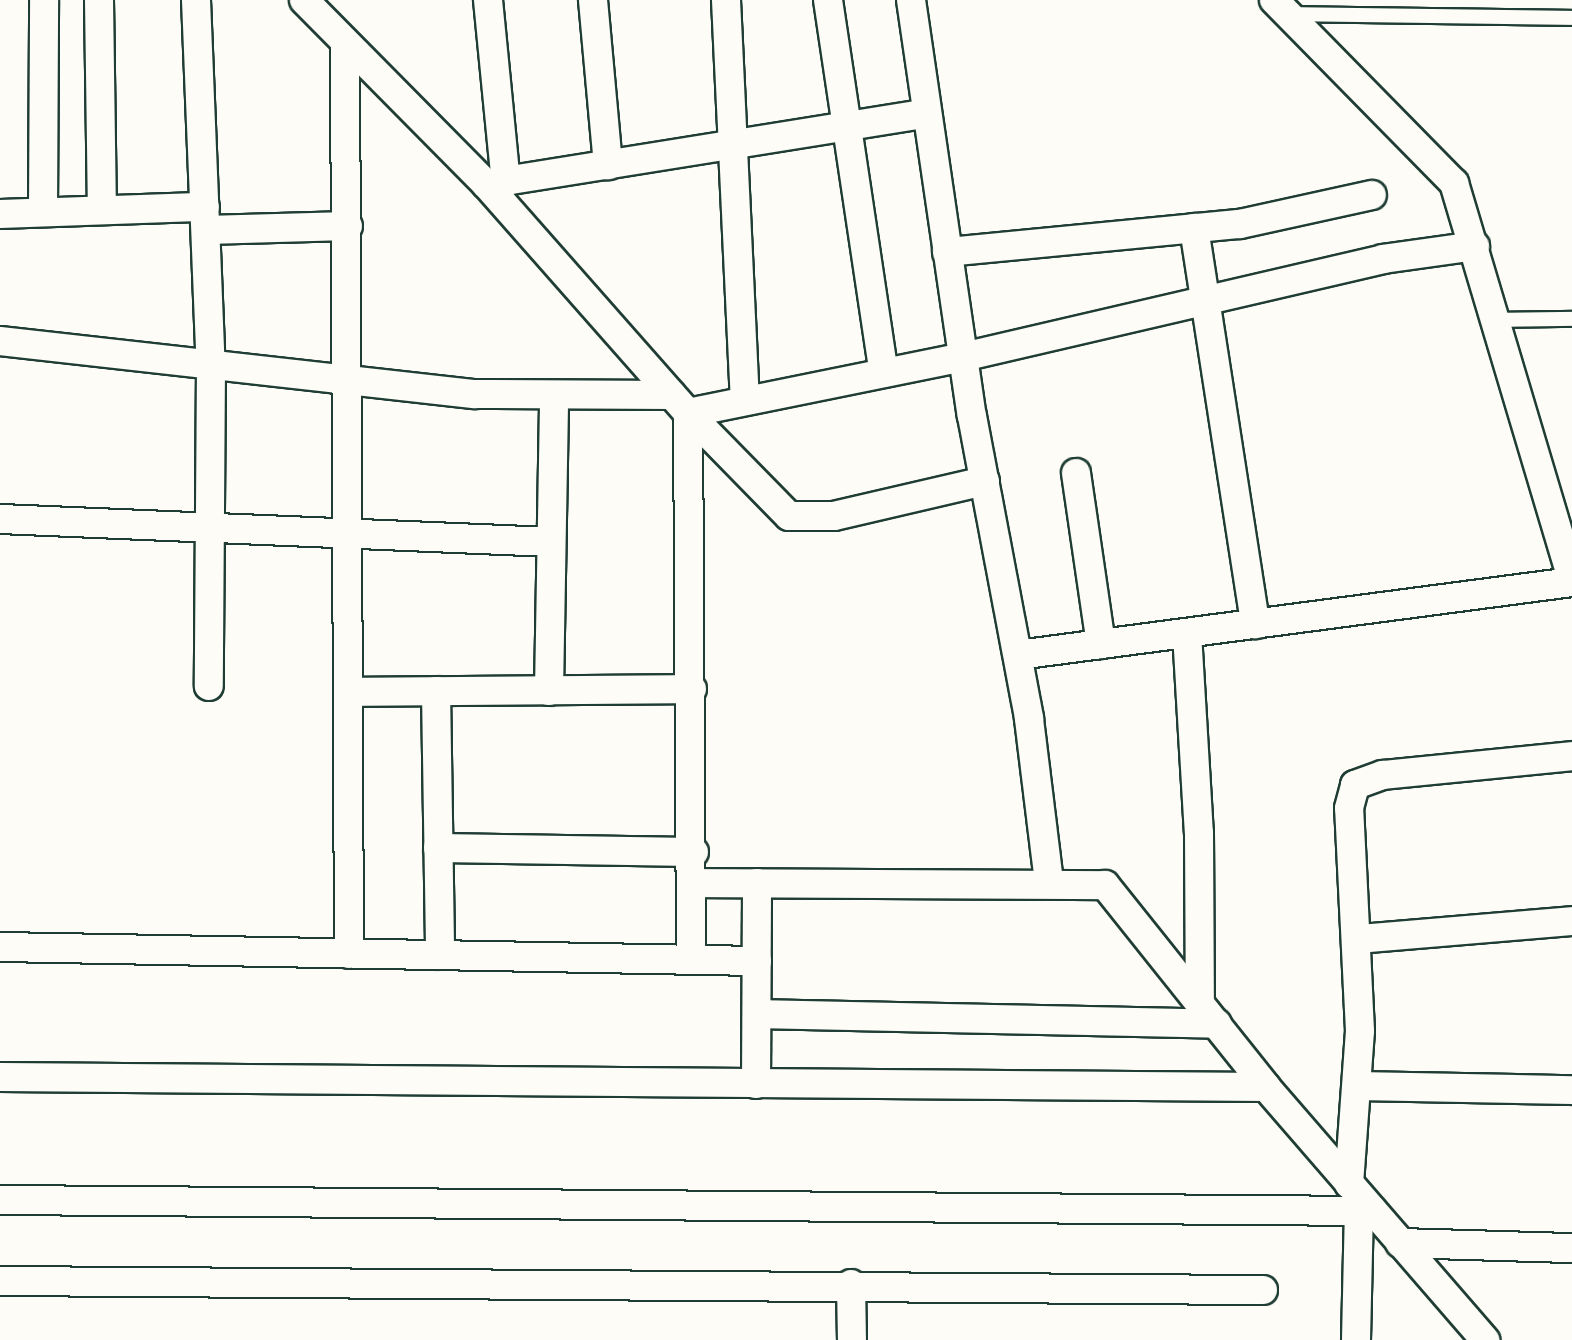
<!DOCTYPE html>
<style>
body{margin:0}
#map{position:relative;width:1572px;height:1340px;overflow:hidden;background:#fdfcf7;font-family:Caveat,sans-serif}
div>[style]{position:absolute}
.roads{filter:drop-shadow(2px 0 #1f3d34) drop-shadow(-2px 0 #1f3d34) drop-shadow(0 2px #1f3d34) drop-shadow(0 -2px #1f3d34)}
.service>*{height:14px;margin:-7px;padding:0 7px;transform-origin:7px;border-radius:7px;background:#fdfcf7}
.minor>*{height:28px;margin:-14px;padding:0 14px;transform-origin:14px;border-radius:14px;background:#fdfcf7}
span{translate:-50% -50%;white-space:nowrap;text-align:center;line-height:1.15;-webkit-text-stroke:5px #fdfcf7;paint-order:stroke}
</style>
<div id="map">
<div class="roads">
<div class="service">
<i style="left:1290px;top:14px;width:282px;rotate:0.8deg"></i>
<i style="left:1496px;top:320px;width:76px;rotate:-0.8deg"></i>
</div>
<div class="minor">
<i style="left:99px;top:0;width:210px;rotate:89.2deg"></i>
<i style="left:196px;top:0;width:366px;rotate:87.7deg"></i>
<i style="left:211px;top:366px;width:320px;rotate:90.4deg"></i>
<i style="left:304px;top:0;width:259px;rotate:45.3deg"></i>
<i style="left:486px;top:184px;width:305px;rotate:48.6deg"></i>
<i style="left:688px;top:413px;width:144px;rotate:45.6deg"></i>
<i style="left:789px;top:516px;width:45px"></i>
<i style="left:834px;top:516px;width:155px;rotate:-13.1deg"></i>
<i style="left:488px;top:0;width:183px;rotate:84.4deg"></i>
<i style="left:593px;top:0;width:166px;rotate:84.8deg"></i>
<i style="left:726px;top:0;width:401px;rotate:87.3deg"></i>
<i style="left:828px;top:0;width:377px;rotate:81.5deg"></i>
<i style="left:911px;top:0;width:420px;rotate:81.7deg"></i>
<i style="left:972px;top:416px;width:308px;rotate:79.3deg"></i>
<i style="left:1029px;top:719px;width:164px;rotate:83deg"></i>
<i style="left:1274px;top:0;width:257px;rotate:45.5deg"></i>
<i style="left:1454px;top:183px;width:414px;rotate:73.4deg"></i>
<i style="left:345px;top:46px;width:908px;rotate:89.75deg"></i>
<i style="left:486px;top:184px;width:445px;rotate:-9.1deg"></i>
<i style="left:43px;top:212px;width:212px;rotate:-89.7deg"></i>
<i style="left:0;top:214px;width:205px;rotate:-2deg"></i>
<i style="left:1194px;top:228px;width:401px;rotate:81.2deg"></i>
<i style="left:206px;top:230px;width:142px;rotate:-1.6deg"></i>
<i style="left:947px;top:252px;width:294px;rotate:-5.5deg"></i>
<i style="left:1240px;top:224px;width:135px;rotate:-12.4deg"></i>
<i style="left:0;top:341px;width:478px;rotate:6.4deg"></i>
<i style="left:475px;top:394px;width:197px;rotate:0.3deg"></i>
<i style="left:1076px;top:473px;width:173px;rotate:81.7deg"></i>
<i style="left:0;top:519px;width:550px;rotate:2.39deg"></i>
<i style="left:1187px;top:633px;width:200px;rotate:86.6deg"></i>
<i style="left:1199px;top:833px;width:170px;rotate:89.7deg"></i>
<i style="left:1018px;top:655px;width:559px;rotate:-7.51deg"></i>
<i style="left:436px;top:691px;width:264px;rotate:89.1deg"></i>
<i style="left:549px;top:691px;width:295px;rotate:-89deg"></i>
<i style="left:350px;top:692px;width:342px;rotate:-0.5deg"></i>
<i style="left:438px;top:848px;width:256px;rotate:0.9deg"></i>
<i style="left:695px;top:883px;width:410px;rotate:0.3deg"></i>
<i style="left:1105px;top:885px;width:258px;rotate:51.4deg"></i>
<i style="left:1266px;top:1087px;width:335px;rotate:49.1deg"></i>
<i style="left:1359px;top:939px;width:214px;rotate:-4.8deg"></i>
<i style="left:0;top:947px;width:757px;rotate:1.06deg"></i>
<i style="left:691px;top:959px;width:546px;rotate:-90.31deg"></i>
<i style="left:688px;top:413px;width:281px;rotate:-11.5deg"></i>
<i style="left:963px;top:357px;width:431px;rotate:-13.1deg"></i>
<i style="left:1383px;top:259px;width:93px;rotate:-8deg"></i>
<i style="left:757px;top:1014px;width:460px;rotate:1.2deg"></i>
<i style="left:0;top:1077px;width:1266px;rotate:0.45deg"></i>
<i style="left:756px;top:1084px;width:201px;rotate:-89.7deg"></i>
<i style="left:1357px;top:1086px;width:215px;rotate:1.1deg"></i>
<i style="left:1349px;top:1184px;width:153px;rotate:-85.9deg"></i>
<i style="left:1360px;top:1031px;width:223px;rotate:-92.8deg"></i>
<i style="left:1349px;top:808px;width:24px;rotate:-75deg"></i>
<i style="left:1355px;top:785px;width:30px;rotate:-20deg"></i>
<i style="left:1383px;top:775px;width:190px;rotate:-5.7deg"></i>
<i style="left:0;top:1200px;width:1373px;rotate:0.46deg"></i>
<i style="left:1400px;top:1243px;width:172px;rotate:1.7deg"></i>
<i style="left:0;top:1281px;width:1263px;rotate:0.41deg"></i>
<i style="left:851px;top:1284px;width:56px;rotate:89deg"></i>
<i style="left:1356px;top:1340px;width:130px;rotate:-88.7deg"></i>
</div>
</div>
</div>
